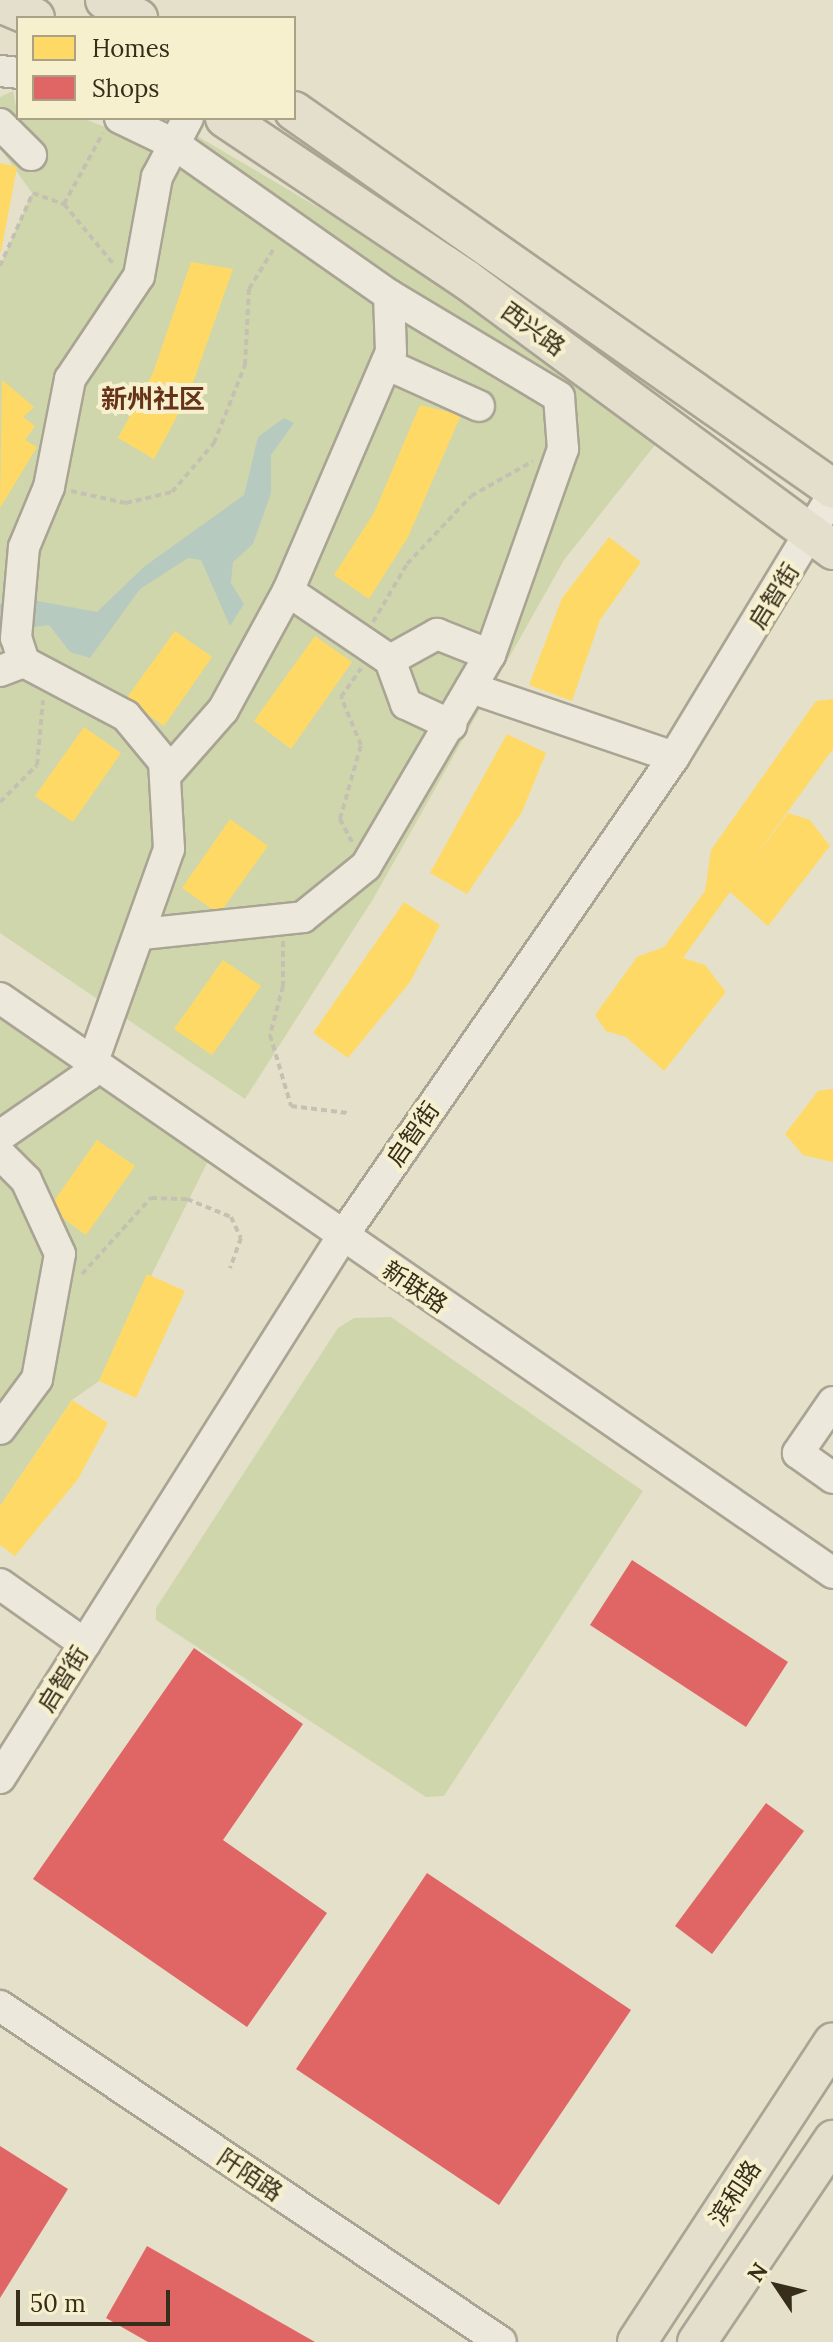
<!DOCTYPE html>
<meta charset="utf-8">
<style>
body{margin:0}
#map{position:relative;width:833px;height:2342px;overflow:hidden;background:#e5e0c9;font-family:Lora,"Noto Sans SC",serif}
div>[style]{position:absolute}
.green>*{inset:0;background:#d0d6ab}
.water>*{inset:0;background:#b6cac0}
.homes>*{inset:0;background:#ffd966}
.shops>*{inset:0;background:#e06666}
.path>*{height:4px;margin-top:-2px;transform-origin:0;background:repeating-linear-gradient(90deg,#c4c1b3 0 6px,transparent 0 10px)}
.roads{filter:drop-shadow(2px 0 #a9a493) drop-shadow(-2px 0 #a9a493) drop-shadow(0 2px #a9a493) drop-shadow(0 -2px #a9a493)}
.minor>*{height:30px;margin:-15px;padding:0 15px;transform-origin:15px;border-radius:15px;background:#ece8db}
.major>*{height:38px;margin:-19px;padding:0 19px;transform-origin:19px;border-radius:19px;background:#e3dfcc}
span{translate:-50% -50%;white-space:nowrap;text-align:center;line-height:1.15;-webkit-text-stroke:8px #f7f0ce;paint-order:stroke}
.street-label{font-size:24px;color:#372d1b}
.neighbourhood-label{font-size:26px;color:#663319;font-weight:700}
.legend{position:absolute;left:16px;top:16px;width:280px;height:104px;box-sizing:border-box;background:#f7f0ce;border:2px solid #aaa286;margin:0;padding:10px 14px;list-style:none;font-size:24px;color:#372d1b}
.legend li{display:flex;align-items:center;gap:16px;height:40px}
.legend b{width:40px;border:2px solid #aaa286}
.north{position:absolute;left:737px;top:2246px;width:80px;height:80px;-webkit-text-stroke:6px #f7f0ce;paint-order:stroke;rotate:305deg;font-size:22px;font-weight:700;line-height:32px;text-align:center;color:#372d1b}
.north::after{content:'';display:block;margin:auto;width:28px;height:36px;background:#372d1b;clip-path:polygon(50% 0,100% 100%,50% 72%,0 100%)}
.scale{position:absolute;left:16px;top:2290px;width:154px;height:36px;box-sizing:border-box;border:4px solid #372d1b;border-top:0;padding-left:10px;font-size:24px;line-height:28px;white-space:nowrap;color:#372d1b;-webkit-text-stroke:6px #f7f0ce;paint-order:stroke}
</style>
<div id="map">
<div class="green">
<i style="clip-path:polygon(13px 91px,18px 118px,82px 118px,130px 137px,182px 127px,338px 219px,662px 436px,564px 560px,373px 899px,245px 1099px,0 933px,0 266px,32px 193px,0 148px,0 97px)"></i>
<i style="clip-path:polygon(0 1015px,208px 1161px,99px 1381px,72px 1400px,0 1506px)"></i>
<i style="clip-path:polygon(391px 1317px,643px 1491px,444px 1796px,426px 1797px,156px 1620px,156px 1608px,338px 1328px,354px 1318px)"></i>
</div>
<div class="water">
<i style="clip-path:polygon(284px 418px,294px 423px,271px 455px,271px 493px,253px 544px,233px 562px,231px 583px,244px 604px,230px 626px,201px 560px,188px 558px,140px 589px,90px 658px,70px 652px,49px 625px,0 632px,0 604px,16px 597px,97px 612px,145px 566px,244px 495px,258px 437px)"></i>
</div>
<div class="homes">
<i style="clip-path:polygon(0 163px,17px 167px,1px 252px,0 252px)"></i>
<i style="clip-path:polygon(191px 262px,233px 269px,189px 394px,154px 459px,118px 438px,153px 373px)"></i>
<i style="clip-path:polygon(2px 380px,34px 407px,23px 417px,35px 426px,25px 440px,37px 447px,0 508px)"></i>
<i style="clip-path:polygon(420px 405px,461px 415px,408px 537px,369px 599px,334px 575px,374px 513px)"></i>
<i style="clip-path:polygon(609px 537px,641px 562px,600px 620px,572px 701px,529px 685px,562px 598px)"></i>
<i style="clip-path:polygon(175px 631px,212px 657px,164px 726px,126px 699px)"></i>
<i style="clip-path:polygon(315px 636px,352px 662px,291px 749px,254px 721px)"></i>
<i style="clip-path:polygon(833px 699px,833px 749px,749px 865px,788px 813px,810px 820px,830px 846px,768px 926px,730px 892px,683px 958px,705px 965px,726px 992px,664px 1071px,626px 1037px,606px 1031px,595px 1015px,637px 957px,664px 947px,705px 891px,711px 850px,816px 701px)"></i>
<i style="clip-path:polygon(84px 727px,121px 753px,73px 822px,35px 796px)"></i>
<i style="clip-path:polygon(507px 734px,546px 753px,522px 812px,467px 894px,430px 873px)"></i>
<i style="clip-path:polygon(230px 819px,268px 846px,219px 914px,182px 888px)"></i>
<i style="clip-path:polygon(404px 902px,440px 925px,410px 982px,348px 1058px,313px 1033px)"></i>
<i style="clip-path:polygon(223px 960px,261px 986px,212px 1055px,174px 1029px)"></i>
<i style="clip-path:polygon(831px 1089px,833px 1090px,833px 1162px,803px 1155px,785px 1134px,818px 1091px)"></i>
<i style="clip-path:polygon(97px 1140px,135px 1166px,86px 1235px,49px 1208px)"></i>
<i style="clip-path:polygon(147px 1274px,185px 1291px,136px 1398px,99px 1381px)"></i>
<i style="clip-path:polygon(72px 1400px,108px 1423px,78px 1479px,15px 1556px,0 1545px,0 1506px)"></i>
</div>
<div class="shops">
<i style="clip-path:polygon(632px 1560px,788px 1662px,746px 1727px,590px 1625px)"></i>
<i style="clip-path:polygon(194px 1648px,303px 1724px,223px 1840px,327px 1913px,247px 2027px,33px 1879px)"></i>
<i style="clip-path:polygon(766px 1803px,804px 1831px,712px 1954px,675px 1926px)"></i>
<i style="clip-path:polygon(427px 1873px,631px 2010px,499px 2205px,296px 2069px)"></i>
<i style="clip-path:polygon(0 2146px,68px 2189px,0 2298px)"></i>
<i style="clip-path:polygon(147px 2246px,315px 2342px,148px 2342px,106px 2318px)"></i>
</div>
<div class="path">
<i style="left:64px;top:204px;width:81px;rotate:-61.2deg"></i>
<i style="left:0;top:266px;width:80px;rotate:-65.7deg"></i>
<i style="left:33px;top:193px;width:33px;rotate:20deg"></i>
<i style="left:64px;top:204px;width:80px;rotate:50.6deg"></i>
<i style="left:71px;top:491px;width:56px;rotate:12.3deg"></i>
<i style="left:126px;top:503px;width:47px;rotate:-13.4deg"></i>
<i style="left:172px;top:492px;width:65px;rotate:-49.4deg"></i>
<i style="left:214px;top:443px;width:84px;rotate:-68.3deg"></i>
<i style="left:245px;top:365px;width:76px;rotate:-87deg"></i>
<i style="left:249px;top:289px;width:46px;rotate:-58.4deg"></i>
<i style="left:373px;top:622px;width:67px;rotate:-59.6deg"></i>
<i style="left:407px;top:564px;width:93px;rotate:-46.7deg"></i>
<i style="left:471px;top:496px;width:71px;rotate:-29.4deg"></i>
<i style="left:0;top:802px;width:52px;rotate:-45deg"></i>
<i style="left:37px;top:765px;width:65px;rotate:-84.7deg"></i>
<i style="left:352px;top:842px;width:26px;rotate:-118deg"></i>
<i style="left:340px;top:819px;width:77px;rotate:-74.2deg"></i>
<i style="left:361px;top:745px;width:52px;rotate:-112.6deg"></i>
<i style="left:341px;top:697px;width:35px;rotate:-55deg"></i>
<i style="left:283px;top:941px;width:45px;rotate:90deg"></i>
<i style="left:283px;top:986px;width:51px;rotate:104.9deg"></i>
<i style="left:270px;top:1035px;width:74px;rotate:73.5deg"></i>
<i style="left:291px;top:1106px;width:57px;rotate:7deg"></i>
<i style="left:82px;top:1274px;width:103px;rotate:-47.8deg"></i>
<i style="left:151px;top:1198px;width:36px;rotate:2deg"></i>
<i style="left:187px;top:1199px;width:48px;rotate:22.2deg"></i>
<i style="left:231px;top:1217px;width:23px;rotate:65deg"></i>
<i style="left:241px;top:1238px;width:32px;rotate:110deg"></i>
</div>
<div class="roads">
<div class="minor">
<i style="left:0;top:71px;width:18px;rotate:6deg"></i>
<i style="left:120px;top:118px;width:60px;rotate:25.7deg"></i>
<i style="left:174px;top:144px;width:263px;rotate:35.1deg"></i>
<i style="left:389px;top:295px;width:57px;rotate:88deg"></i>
<i style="left:391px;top:352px;width:260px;rotate:113.3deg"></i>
<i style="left:288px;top:591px;width:136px;rotate:118.6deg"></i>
<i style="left:223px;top:710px;width:88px;rotate:131.3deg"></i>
<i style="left:0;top:124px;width:44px;rotate:45deg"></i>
<i style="left:386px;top:364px;width:102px;rotate:24.3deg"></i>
<i style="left:288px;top:591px;width:123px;rotate:34.1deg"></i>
<i style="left:390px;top:660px;width:47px;rotate:70deg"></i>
<i style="left:406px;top:704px;width:50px;rotate:25deg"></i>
<i style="left:390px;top:660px;width:54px;rotate:-29deg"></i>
<i style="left:437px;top:634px;width:57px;rotate:21.6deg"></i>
<i style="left:24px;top:662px;width:25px;rotate:-108deg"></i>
<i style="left:16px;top:638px;width:91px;rotate:-85deg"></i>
<i style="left:24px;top:547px;width:65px;rotate:-67.4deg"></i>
<i style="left:49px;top:487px;width:110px;rotate:-79deg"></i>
<i style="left:70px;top:379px;width:124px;rotate:-56.2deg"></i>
<i style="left:139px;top:276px;width:101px;rotate:-79.7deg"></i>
<i style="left:157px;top:177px;width:67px;rotate:-62.3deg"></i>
<i style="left:0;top:671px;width:26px;rotate:-21deg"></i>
<i style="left:24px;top:662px;width:115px;rotate:27.9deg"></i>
<i style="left:126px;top:716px;width:60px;rotate:50.4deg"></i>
<i style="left:164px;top:762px;width:87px;rotate:86.7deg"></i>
<i style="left:169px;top:849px;width:240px;rotate:109.7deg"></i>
<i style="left:88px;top:1075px;width:107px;rotate:145.3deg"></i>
<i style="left:471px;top:688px;width:214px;rotate:18.8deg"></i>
<i style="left:142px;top:934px;width:162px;rotate:-6deg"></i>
<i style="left:303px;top:917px;width:81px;rotate:-39deg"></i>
<i style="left:366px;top:866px;width:245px;rotate:-59.6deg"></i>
<i style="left:490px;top:655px;width:219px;rotate:-70.5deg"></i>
<i style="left:563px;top:449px;width:52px;rotate:-94.4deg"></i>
<i style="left:559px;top:397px;width:198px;rotate:-149deg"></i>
<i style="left:0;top:998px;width:1012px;rotate:34.62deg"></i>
<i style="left:0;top:1154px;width:37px;rotate:45deg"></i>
<i style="left:26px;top:1180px;width:81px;rotate:65.3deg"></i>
<i style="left:60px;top:1254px;width:127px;rotate:100.4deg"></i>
<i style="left:37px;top:1379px;width:62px;rotate:126.5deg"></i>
<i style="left:833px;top:1402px;width:62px;rotate:124.5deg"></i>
<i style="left:798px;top:1453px;width:43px;rotate:35.5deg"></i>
<i style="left:0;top:1584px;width:104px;rotate:35.2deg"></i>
<i style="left:0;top:1778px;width:640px;rotate:-57.7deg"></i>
<i style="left:342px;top:1237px;width:584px;rotate:-55.33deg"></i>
<i style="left:674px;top:757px;width:307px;rotate:-58.8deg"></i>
<i style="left:0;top:2006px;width:603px;rotate:33.85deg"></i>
</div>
<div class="major">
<i style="left:105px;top:0;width:38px;rotate:29deg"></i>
<i style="left:0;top:3px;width:38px;rotate:23deg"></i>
<i style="left:294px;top:111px;width:658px;rotate:35.04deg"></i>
<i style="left:225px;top:118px;width:291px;rotate:33.8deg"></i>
<i style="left:467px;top:280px;width:455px;rotate:36.4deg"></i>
<i style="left:637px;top:2342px;width:358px;rotate:-56.8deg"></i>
<i style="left:697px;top:2342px;width:244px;rotate:-56deg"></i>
</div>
</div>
<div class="street-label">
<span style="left:533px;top:329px;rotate:36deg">西兴路</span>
<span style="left:774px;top:596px;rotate:-58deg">启智街</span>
<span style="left:413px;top:1134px;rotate:-55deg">启智街</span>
<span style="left:415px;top:1287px;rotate:34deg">新联路</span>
<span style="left:63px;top:1679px;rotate:-58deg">启智街</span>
<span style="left:250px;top:2175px;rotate:34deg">阡陌路</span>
<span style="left:735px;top:2193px;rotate:-57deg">滨和路</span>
</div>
<div class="neighbourhood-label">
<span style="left:153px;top:399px">新州社区</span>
</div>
<ul class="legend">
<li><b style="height:22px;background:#ffd966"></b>Homes</li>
<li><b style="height:22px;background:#e06666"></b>Shops</li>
</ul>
<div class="north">N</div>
<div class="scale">50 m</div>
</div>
